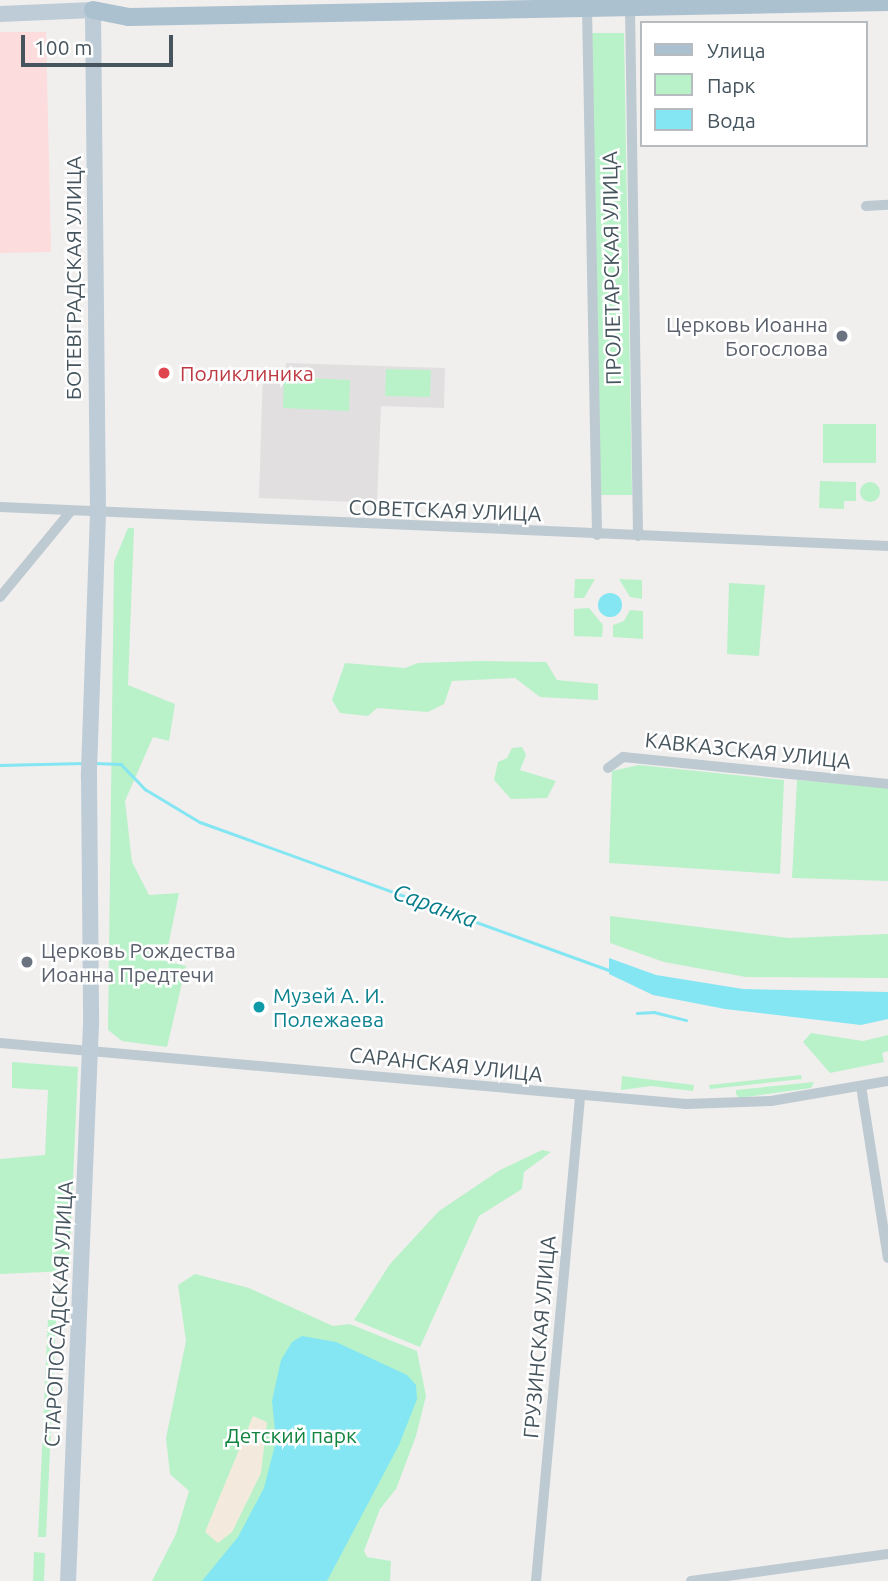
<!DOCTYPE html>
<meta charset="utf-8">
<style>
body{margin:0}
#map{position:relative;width:888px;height:1581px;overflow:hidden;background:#f1eeee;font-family:Ubuntu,sans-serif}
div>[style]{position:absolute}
.education>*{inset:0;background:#e2dfe0}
.medical>*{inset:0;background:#fcdcdc}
.green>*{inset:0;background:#b9f2c9}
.round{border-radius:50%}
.sand>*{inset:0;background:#f3eadd}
.water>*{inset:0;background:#83e6f2}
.stream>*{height:2.5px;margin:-1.25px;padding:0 1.25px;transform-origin:1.25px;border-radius:1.25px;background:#83e6f2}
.minor>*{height:10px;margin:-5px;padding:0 5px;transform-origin:5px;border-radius:5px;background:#bdcad1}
.secondary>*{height:16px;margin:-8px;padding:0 8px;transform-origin:8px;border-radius:8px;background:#bdccd6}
.primary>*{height:18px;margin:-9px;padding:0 9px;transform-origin:9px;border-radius:9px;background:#abc1cf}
.dots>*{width:19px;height:19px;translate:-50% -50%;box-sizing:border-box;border:4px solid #fff;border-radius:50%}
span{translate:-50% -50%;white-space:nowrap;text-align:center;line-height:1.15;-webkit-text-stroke:5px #fff;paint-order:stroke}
.street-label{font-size:21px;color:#45545d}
.worship-label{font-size:21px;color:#5b616d}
.right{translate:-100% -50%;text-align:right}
.left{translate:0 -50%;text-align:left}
.health-label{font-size:21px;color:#be3a42}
.culture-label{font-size:21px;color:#0d838f}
.park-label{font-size:21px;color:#10833e}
.water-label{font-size:23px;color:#067c8a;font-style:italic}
.legend{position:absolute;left:640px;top:21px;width:228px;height:126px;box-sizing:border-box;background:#fff;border:2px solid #b5bbbe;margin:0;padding:9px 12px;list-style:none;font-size:21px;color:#45545d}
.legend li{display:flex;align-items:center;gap:14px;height:35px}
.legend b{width:35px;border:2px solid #b5bbbe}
.scale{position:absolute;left:21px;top:35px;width:152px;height:32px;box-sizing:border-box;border:4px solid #45545d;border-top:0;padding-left:9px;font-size:21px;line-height:24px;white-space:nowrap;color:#45545d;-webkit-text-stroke:5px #fff;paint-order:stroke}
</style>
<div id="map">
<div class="education">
<i style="clip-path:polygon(286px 363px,445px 368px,444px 408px,381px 406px,377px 503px,259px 498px,263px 369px,285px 370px)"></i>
</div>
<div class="medical">
<i style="clip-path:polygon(0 32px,46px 32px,51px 252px,0 253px)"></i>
</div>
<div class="green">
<i style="clip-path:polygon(592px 33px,624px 33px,632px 495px,600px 495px)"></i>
<i style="clip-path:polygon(386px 369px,431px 370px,430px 397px,385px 396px)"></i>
<i style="clip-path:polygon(284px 377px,350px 380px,349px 411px,283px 408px)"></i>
<i style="clip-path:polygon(823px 424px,876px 424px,876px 463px,823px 463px)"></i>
<i style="clip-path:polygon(820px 481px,856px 482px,856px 501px,844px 501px,844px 509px,819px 508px)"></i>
<i class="round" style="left:860px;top:482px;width:20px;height:20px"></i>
<i style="clip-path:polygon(128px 528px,134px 528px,128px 685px,175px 704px,169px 741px,153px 737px,125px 801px,132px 862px,149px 895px,179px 893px,165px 961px,186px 966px,167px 1047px,122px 1041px,108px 1030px,114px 562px)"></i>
<i style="clip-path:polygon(575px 579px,595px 579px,584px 598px,574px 598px)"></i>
<i style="clip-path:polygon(619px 579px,642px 580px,642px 599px,630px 597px)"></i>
<i style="clip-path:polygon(729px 583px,765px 585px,759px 656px,727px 654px)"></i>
<i style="clip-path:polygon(589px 608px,603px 625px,602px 637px,574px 636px,574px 609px)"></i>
<i style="clip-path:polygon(630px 610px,643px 611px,643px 639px,613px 637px,613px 625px,624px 621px)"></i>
<i style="clip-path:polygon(480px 661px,546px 662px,557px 680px,598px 684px,598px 700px,540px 697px,515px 678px,452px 681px,444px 704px,428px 712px,377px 708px,368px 716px,340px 713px,332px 700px,345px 663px,405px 668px,418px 663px)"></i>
<i style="clip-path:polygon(522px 747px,526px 755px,520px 770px,556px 781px,547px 798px,511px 799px,494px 780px,498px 762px,507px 758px,512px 748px)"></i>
<i style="clip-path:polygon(639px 765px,784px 780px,780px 874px,609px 863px,612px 771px)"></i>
<i style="clip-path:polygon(797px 780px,888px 788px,888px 881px,792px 878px)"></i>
<i style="clip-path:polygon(610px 916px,789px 938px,888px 934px,888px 978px,746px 977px,664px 962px,610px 943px)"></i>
<i style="clip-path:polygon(811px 1033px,863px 1041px,888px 1035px,888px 1051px,882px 1053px,884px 1062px,830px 1073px,803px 1042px)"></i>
<i style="clip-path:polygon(12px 1062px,78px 1067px,69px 1271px,0 1274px,0 1159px,45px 1155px,48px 1090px,12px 1088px)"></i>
<i style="clip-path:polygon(801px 1075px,802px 1079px,710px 1089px,709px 1085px)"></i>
<i style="clip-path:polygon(622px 1076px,694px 1085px,693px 1091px,651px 1086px,621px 1090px)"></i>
<i style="clip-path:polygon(814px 1082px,811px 1088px,739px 1098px,736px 1094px,736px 1090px)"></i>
<i style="clip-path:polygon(542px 1150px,551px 1152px,524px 1172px,522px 1189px,479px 1216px,420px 1347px,354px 1320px,390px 1264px,439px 1211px,500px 1170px)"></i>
<i style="clip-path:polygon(195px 1274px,249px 1288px,333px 1326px,350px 1324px,417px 1351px,426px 1396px,416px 1436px,396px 1489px,380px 1509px,364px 1551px,367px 1557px,391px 1561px,390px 1581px,152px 1581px,176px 1534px,189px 1491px,170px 1474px,166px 1438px,186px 1341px,178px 1285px)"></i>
<i style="clip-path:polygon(48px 1319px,56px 1319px,46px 1537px,38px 1537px)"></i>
<i style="clip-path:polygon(34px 1552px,45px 1553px,44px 1581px,33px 1581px)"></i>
</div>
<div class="sand">
<i style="clip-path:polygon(253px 1416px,267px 1422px,261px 1473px,232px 1532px,218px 1543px,205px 1532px)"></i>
</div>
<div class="water">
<i class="round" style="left:598px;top:593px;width:24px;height:24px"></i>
<i style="clip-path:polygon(609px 958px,656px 975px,743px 989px,888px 992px,888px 1019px,861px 1025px,725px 1009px,653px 995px,609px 974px)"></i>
<i style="clip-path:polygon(302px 1336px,336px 1342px,407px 1375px,416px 1385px,417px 1399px,399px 1445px,327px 1581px,202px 1581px,238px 1537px,264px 1488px,276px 1441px,272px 1401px,281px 1360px,292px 1342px)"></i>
</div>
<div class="stream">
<i style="left:94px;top:763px;width:27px;rotate:2deg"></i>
<i style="left:121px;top:764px;width:35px;rotate:46deg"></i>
<i style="left:145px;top:789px;width:64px;rotate:31deg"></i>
<i style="left:200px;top:822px;width:438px;rotate:19.9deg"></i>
<i style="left:0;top:765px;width:84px;rotate:-1.4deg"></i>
<i style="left:637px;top:1013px;width:17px;rotate:-3deg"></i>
<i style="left:654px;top:1012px;width:33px;rotate:14deg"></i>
</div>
<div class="minor">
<i style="left:630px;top:7px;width:529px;rotate:89.13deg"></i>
<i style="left:587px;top:8px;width:527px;rotate:88.91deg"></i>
<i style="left:866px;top:206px;width:22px;rotate:-3deg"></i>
<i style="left:0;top:507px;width:889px;rotate:2.51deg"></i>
<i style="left:0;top:597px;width:110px;rotate:-50.5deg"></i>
<i style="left:608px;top:768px;width:19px;rotate:-36deg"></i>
<i style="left:623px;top:757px;width:266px;rotate:5.8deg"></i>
<i style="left:0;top:1043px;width:689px;rotate:5.08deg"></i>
<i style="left:686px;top:1104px;width:85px;rotate:-2deg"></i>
<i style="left:771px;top:1101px;width:119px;rotate:-9.7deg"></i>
<i style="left:861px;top:1086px;width:174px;rotate:81.1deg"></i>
<i style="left:536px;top:1581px;width:487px;rotate:-84.8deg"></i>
<i style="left:691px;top:1581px;width:199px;rotate:-7.8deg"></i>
</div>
<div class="secondary">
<i style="left:0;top:14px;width:93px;rotate:-2.5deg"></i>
<i style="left:93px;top:10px;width:503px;rotate:89.43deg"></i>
<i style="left:98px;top:513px;width:264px;rotate:92deg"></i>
<i style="left:89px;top:777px;width:247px;rotate:89.5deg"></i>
<i style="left:91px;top:1024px;width:557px;rotate:92.36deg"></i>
</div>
<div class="primary">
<i style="left:93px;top:10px;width:37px;rotate:11deg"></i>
<i style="left:129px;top:17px;width:759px;rotate:-1.13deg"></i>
</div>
<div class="dots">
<i style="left:842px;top:336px;background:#6b7280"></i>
<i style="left:164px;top:373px;background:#e0444e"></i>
<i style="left:27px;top:962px;background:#6b7280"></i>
<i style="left:259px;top:1007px;background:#0f9aa8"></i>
</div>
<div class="street-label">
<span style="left:611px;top:268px;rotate:-91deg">ПРОЛЕТАРСКАЯ УЛИЦА</span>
<span style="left:73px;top:278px;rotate:-90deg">БОТЕВГРАДСКАЯ УЛИЦА</span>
<span style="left:445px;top:510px;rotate:2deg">СОВЕТСКАЯ УЛИЦА</span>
<span style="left:748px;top:750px;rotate:6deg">КАВКАЗСКАЯ УЛИЦА</span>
<span style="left:446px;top:1064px;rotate:6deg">САРАНСКАЯ УЛИЦА</span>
<span style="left:58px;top:1314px;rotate:-87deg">СТАРОПОСАДСКАЯ УЛИЦА</span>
<span style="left:539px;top:1337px;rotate:-85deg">ГРУЗИНСКАЯ УЛИЦА</span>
</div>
<div class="worship-label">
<span class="right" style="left:828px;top:336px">Церковь Иоанна<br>Богослова</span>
<span class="left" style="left:41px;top:962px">Церковь Рождества<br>Иоанна Предтечи</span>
</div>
<div class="health-label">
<span class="left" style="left:180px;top:373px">Поликлиника</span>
</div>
<div class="culture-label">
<span class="left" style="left:273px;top:1007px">Музей А. И.<br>Полежаева</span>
</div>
<div class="park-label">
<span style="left:291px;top:1435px">Детский парк</span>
</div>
<div class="water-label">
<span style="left:435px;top:906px;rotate:20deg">Саранка</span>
</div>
<ul class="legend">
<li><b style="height:9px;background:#abc1cf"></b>Улица</li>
<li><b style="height:19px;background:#b9f2c9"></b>Парк</li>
<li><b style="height:19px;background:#83e6f2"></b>Вода</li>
</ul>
<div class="scale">100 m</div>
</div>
